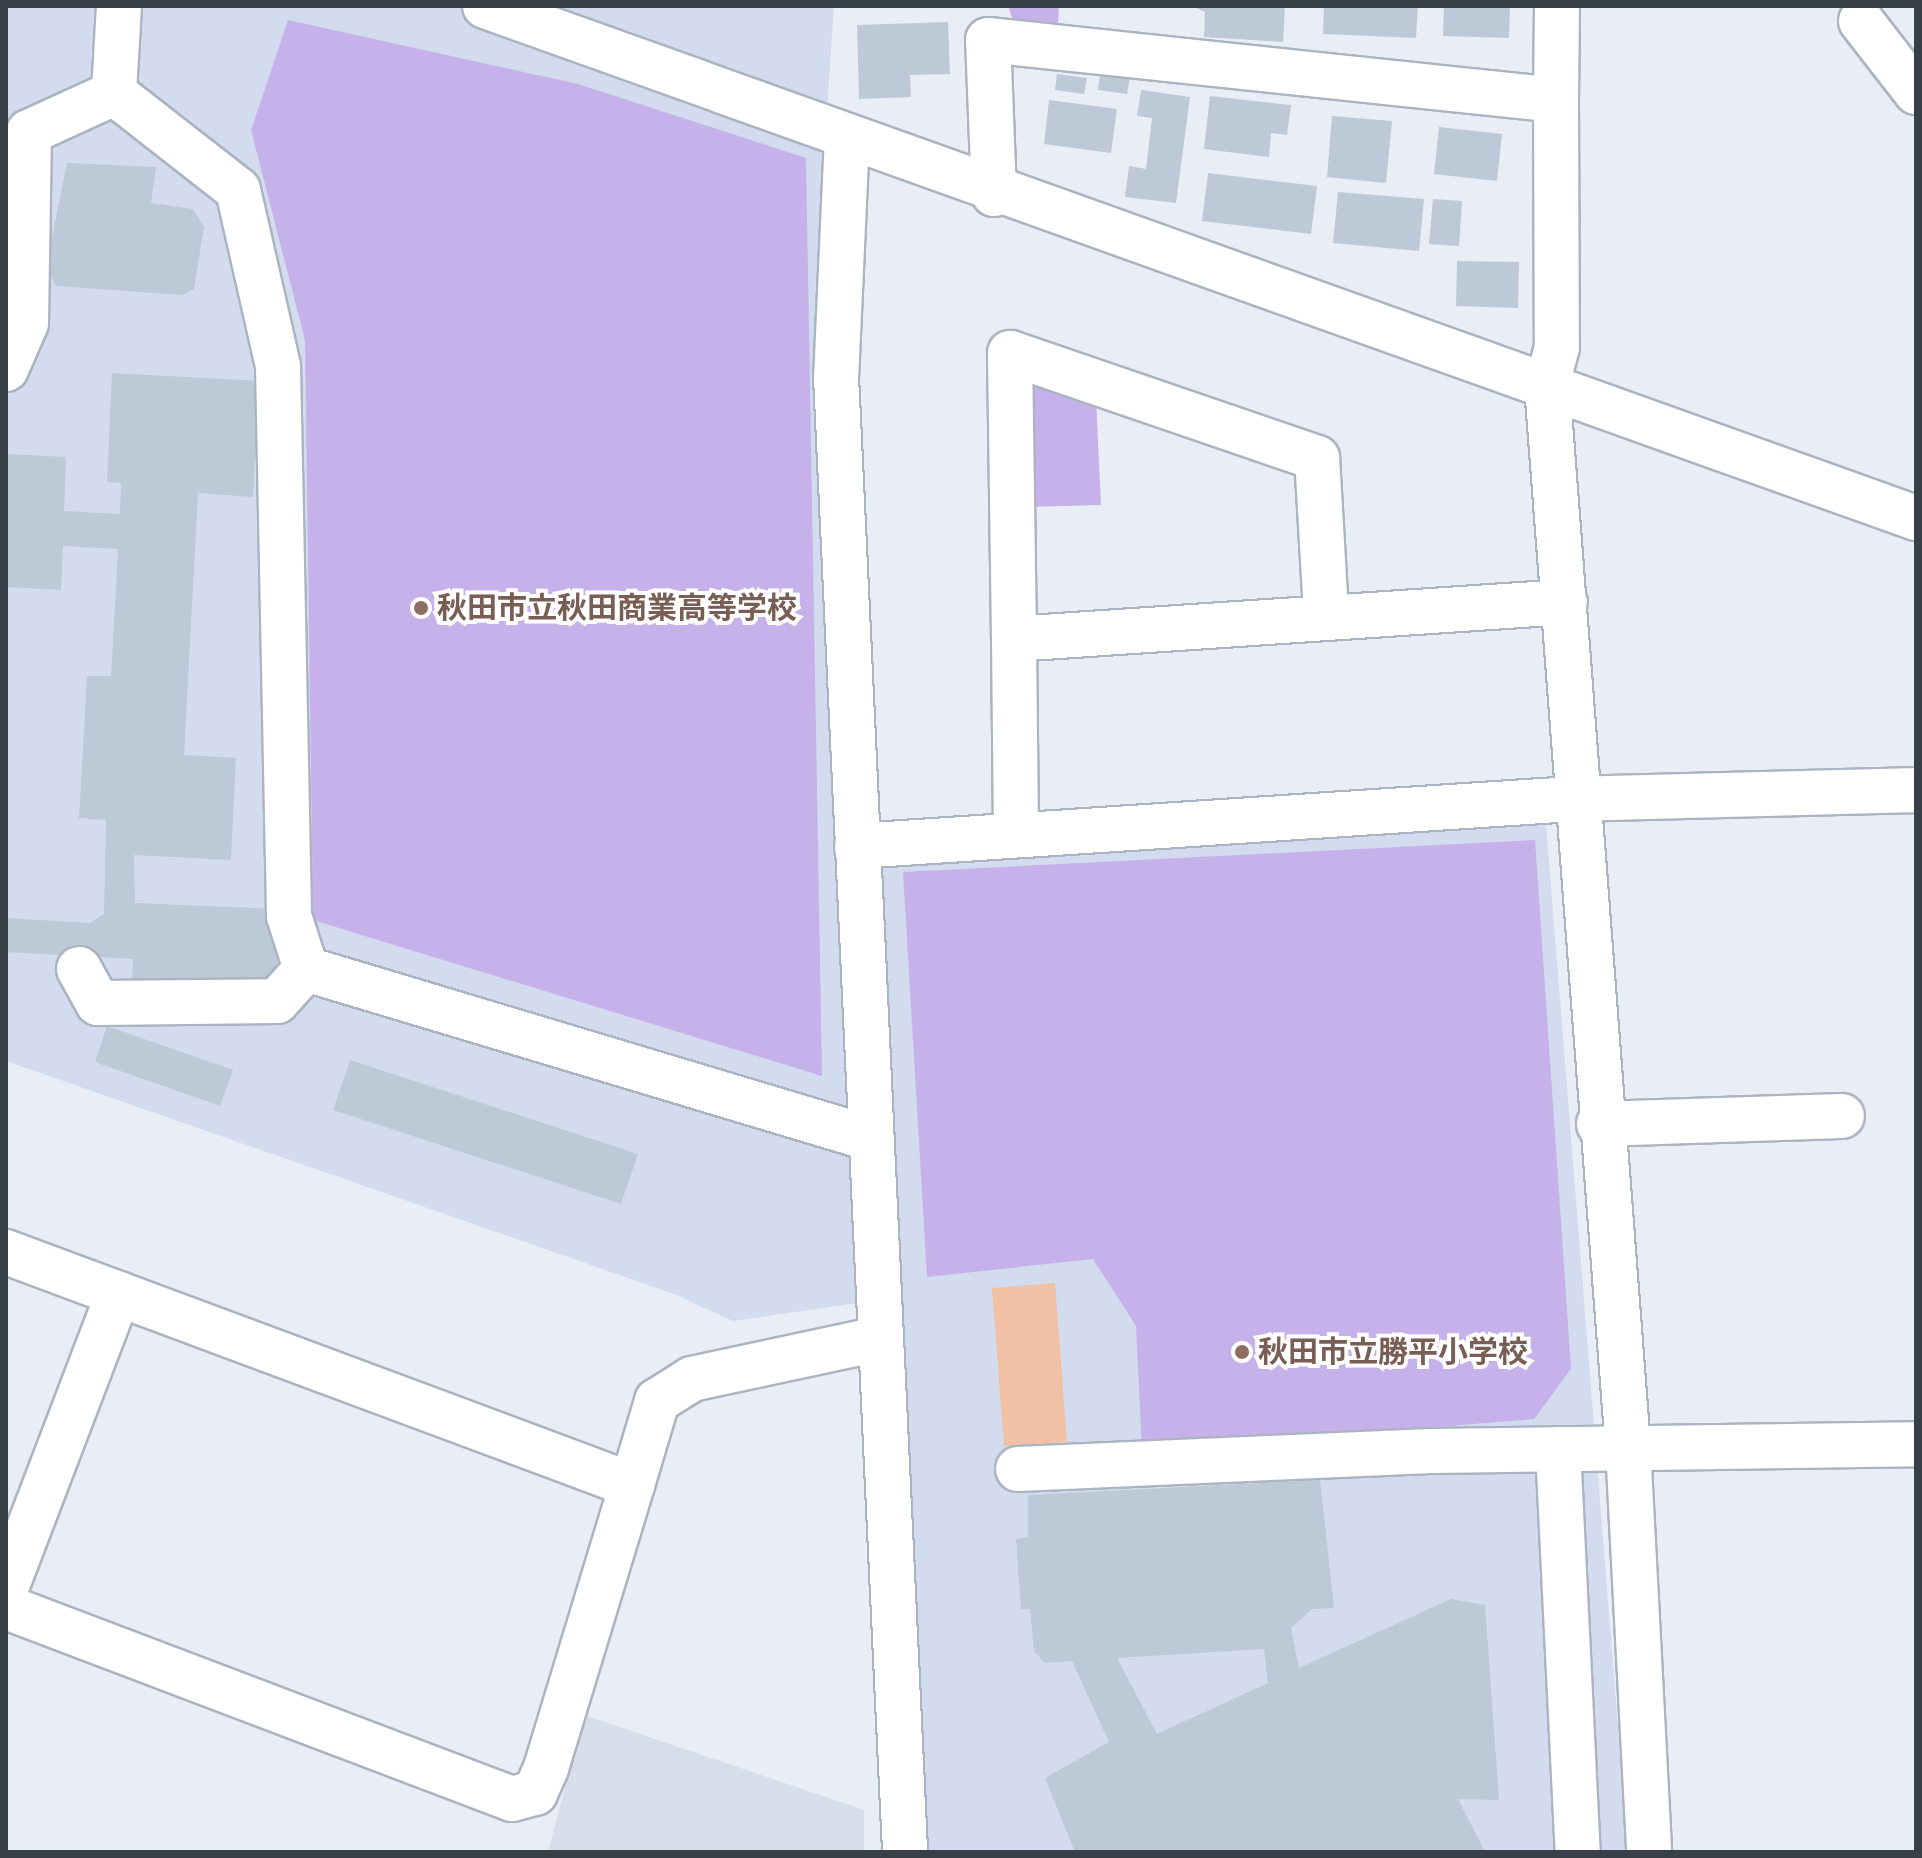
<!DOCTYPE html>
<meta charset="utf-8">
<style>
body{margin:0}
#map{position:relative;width:1922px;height:1858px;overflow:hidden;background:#e9edf5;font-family:"Space Grotesk","Noto Sans JP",sans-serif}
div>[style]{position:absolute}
.residential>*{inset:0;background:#d7dde9}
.education>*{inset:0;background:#d2dcee}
.green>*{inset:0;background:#c7b1ea}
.water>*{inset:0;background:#f2c0a4}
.building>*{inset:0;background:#bec9d7}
.roads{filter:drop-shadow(2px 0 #abb4c1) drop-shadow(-2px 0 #abb4c1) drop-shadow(0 2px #abb4c1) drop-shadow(0 -2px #abb4c1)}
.minor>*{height:44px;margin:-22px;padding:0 22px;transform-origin:22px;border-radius:22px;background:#fff}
.dots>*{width:22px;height:22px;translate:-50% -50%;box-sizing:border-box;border:4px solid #fff;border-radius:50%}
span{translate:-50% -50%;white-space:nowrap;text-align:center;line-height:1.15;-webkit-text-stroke:8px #fff;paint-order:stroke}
.education-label{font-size:30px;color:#785e54;font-weight:700}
.left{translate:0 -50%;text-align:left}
.frame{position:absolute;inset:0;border:8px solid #373f49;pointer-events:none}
</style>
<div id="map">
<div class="residential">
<i style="clip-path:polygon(584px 1715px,864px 1810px,864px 1852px,548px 1852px)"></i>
</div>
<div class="education">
<i style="clip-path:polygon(6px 6px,834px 6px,824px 154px,857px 1303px,733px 1321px,674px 1294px,6px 1061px)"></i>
<i style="clip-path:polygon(1546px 824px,1628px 1852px,921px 1852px,871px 852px)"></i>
</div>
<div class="green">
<i style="clip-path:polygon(1008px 6px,1059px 6px,1058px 24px,1013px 21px)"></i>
<i style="clip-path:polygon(288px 20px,578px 84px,806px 158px,822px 1076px,313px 920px,305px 340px,251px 130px)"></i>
<i style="clip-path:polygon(1026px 377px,1096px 398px,1101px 505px,1026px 507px)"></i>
<i style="clip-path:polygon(1535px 840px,1571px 1369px,1534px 1419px,1142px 1451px,1136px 1326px,1093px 1259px,927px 1277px,903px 872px)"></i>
</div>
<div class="water">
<i style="clip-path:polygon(1055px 1283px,1067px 1442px,1004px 1446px,992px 1288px)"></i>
</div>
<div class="building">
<i style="clip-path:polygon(1192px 6px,1285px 6px,1283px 42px,1204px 37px,1205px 12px)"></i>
<i style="clip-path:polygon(1324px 6px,1418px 6px,1416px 38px,1323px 34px)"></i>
<i style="clip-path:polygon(1444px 6px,1510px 6px,1509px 38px,1443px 36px)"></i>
<i style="clip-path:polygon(948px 22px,950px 74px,910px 75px,911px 97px,859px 99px,857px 25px)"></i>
<i style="clip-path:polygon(1057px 74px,1087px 78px,1084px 94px,1055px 90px)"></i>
<i style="clip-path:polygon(1100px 74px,1130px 78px,1127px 94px,1098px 90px)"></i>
<i style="clip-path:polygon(1141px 90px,1190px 97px,1176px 203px,1125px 197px,1129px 166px,1146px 169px,1152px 118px,1137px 116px)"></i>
<i style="clip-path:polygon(1210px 96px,1291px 105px,1287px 135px,1271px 133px,1269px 157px,1204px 149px)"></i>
<i style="clip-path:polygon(1049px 100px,1117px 109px,1111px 153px,1044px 144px)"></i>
<i style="clip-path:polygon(1332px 116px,1392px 121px,1386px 183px,1327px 177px)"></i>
<i style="clip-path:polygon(1439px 127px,1502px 134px,1497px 181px,1434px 174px)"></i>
<i style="clip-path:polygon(67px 163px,156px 167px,151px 203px,193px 209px,204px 227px,194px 289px,183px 295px,56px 286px,46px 267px)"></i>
<i style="clip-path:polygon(1208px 173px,1317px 186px,1311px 234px,1202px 221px)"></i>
<i style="clip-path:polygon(1338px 192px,1424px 199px,1419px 251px,1333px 243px)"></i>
<i style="clip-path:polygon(1433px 199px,1462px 201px,1459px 246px,1429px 244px)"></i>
<i style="clip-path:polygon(1457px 261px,1519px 262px,1518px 308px,1456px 306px)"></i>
<i style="clip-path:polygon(112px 373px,259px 381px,253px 497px,198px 493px,184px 755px,236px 758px,231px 860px,134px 855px,135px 903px,279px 909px,276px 989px,132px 983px,133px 959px,6px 952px,6px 918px,90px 923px,104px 914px,106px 820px,79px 818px,87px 676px,111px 676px,118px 549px,63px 546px,61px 590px,6px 587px,6px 454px,66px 457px,64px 511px,120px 514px,121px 483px,107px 482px)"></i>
<i style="clip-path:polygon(107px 1026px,233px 1070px,220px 1106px,95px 1062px)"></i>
<i style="clip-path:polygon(350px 1060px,638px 1154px,621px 1204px,333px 1110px)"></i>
<i style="clip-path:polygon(evenodd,1320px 1480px,1334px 1608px,1312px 1609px,1291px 1628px,1299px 1668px,1451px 1599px,1485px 1605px,1499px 1800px,1458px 1799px,1485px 1852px,1075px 1852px,1045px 1778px,1109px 1742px,1072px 1661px,1045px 1663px,1034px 1651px,1030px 1609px,1021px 1609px,1016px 1539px,1028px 1537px,1028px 1495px,1320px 1480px,1264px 1649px,1268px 1683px,1157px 1734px,1117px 1658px,1264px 1649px)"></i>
</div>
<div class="roads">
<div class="minor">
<i style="left:119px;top:6px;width:87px;rotate:93.3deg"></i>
<i style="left:114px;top:93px;width:157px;rotate:38deg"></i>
<i style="left:238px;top:190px;width:180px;rotate:77.2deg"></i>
<i style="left:278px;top:366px;width:550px;rotate:88.85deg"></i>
<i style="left:289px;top:916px;width:56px;rotate:72.2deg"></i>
<i style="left:306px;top:969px;width:588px;rotate:16.71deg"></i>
<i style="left:485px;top:6px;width:1520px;rotate:19.69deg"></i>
<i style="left:1861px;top:21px;width:90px;rotate:52.2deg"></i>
<i style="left:1556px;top:100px;width:94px;rotate:-89.4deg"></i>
<i style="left:847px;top:137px;width:239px;rotate:92.6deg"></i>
<i style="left:836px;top:376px;width:1478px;rotate:87.32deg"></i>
<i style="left:994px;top:194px;width:154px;rotate:-92.2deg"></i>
<i style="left:988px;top:40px;width:571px;rotate:6.03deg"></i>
<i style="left:1556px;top:100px;width:247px;rotate:89.8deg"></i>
<i style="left:1557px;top:347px;width:39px;rotate:105deg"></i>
<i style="left:1547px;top:385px;width:1065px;rotate:85.64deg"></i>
<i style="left:1628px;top:1447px;width:406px;rotate:87deg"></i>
<i style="left:6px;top:369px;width:50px;rotate:-66.5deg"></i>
<i style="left:26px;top:323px;width:191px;rotate:-89.1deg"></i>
<i style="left:29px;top:132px;width:94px;rotate:-24.6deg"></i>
<i style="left:1326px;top:613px;width:155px;rotate:-93.3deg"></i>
<i style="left:1317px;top:458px;width:324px;rotate:-161.1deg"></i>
<i style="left:1010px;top:353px;width:286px;rotate:89.2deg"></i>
<i style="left:1014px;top:639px;width:552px;rotate:-3.84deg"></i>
<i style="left:1014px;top:639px;width:192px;rotate:89.4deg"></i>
<i style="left:857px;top:846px;width:718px;rotate:-3.76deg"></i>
<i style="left:1573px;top:799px;width:343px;rotate:-1.5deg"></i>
<i style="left:79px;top:969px;width:39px;rotate:61deg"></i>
<i style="left:98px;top:1003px;width:179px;rotate:-0.6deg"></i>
<i style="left:277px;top:1001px;width:43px;rotate:-47.8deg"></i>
<i style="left:1599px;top:1124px;width:243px;rotate:-1.9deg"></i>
<i style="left:6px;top:1252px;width:668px;rotate:20.42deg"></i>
<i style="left:632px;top:1485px;width:88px;rotate:-73.4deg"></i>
<i style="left:657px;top:1401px;width:41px;rotate:-32.2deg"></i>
<i style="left:692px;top:1379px;width:190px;rotate:-12.1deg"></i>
<i style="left:1558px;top:1449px;width:403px;rotate:87.2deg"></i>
<i style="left:1018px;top:1469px;width:413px;rotate:-2.5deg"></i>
<i style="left:1431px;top:1451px;width:485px;rotate:-0.8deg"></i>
<i style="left:6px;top:1588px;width:315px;rotate:-69.1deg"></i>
<i style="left:6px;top:1607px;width:541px;rotate:20.78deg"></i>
<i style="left:512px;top:1799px;width:24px;rotate:-15deg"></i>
<i style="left:535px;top:1793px;width:27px;rotate:-66deg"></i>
<i style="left:546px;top:1768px;width:296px;rotate:-73.1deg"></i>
</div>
</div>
<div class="dots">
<i style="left:421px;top:608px;background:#8d6e63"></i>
<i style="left:1242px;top:1352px;background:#8d6e63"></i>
</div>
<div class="education-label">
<span class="left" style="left:437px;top:608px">秋田市立秋田商業高等学校</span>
<span class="left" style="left:1258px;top:1352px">秋田市立勝平小学校</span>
</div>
<div class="frame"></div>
</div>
